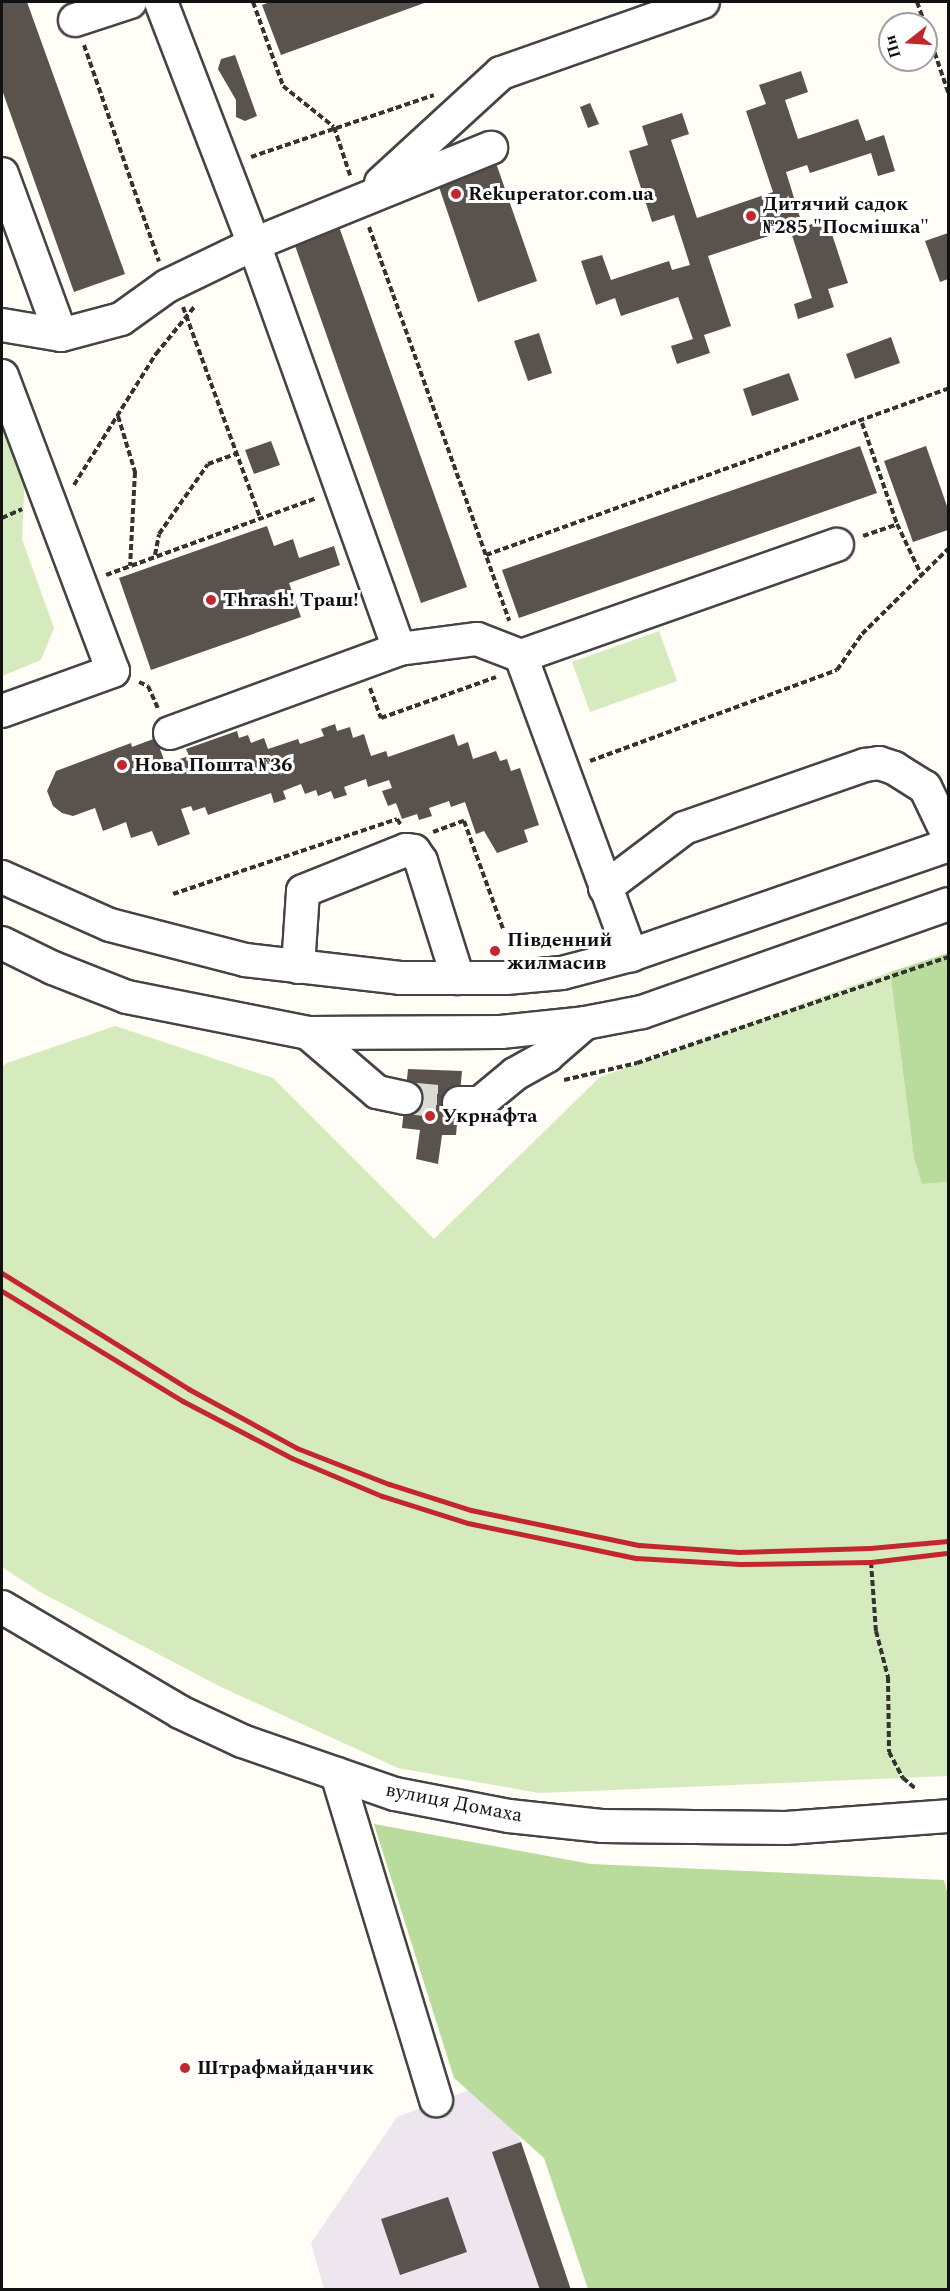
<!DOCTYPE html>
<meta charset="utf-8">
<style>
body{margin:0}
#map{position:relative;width:950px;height:2291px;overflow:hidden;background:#fffdf5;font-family:Spectral,serif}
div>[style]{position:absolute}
.industrial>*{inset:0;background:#eee6ef}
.green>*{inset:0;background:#d5ebbd}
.forest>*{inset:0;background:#b9dc9c}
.building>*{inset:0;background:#5a524d}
.minor-tunnel>*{height:32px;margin-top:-16px;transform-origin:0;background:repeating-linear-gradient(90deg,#dbdad3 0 32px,transparent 0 48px)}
.path>*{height:4px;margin-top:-2px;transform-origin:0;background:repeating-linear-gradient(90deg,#333 0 6px,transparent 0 9px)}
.roads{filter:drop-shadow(2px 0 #444) drop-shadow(-2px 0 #444) drop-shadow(0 2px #444) drop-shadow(0 -2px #444)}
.minor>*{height:32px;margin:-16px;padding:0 16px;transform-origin:16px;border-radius:16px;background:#fff}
.rail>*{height:4.5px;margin:-2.25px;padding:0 2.25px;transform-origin:2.25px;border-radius:2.25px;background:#c4262e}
.dots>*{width:16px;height:16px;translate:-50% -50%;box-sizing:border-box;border:3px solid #fff;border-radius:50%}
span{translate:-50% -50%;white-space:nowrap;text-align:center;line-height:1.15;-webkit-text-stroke:6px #fff;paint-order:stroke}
.poi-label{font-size:20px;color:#111;font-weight:700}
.left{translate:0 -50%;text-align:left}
.street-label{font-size:20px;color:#111}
.frame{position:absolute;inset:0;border:3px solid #111;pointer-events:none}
.north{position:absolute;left:878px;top:12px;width:60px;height:60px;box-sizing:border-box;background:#fff;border:2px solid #a0a0a0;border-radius:50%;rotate:253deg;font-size:16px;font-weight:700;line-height:24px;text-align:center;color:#111}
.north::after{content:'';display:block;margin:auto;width:21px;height:27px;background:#c4262e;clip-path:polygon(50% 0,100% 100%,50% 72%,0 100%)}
</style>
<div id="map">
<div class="industrial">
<i style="clip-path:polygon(499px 2079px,571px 2289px,324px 2289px,311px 2243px,397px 2117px)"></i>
</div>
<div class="green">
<i style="clip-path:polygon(2px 411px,25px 475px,22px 539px,54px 628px,41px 660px,2px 676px)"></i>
<i style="clip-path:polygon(659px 631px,677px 681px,590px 712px,572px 662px)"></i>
<i style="clip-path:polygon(890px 972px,914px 1158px,922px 1184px,948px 1182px,948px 1776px,539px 1793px,398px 1768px,221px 1687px,40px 1592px,2px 1567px,2px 1067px,7px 1063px,115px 1026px,273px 1078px,434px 1239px,600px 1077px)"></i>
</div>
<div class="forest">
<i style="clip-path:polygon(948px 953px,948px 1182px,922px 1184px,914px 1158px,890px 972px)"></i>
<i style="clip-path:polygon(374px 1824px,591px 1864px,944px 1880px,948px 1895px,948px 2289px,588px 2289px,544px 2158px,454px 2078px)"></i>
</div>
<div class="building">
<i style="clip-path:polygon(2px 2px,27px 2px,125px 274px,74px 292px,2px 90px)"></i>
<i style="clip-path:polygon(270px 2px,427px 2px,281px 55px,262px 5px)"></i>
<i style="clip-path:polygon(235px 55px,257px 116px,245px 121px,236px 117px,236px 100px,218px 69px,221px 59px)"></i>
<i style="clip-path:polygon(801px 71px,808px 92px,785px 100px,798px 139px,858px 119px,866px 141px,884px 135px,895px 171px,878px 176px,871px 153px,810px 173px,807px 165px,786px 172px,803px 227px,827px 219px,848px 283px,828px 289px,834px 307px,798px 319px,794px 304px,812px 298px,790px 229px,708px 256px,731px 326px,704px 335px,710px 353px,677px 364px,671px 346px,693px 339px,678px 297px,621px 316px,615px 298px,596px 305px,581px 261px,602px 255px,611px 280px,669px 261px,672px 270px,690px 265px,674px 215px,652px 222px,629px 151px,648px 145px,642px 126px,682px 113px,689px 134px,671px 140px,697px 218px,773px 192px,746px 111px,766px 104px,759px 85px)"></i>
<i style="clip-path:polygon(590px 103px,599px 124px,588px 128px,580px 107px)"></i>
<i style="clip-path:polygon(495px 160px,537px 281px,478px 302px,437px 181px)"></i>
<i style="clip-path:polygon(337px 221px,467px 587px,421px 603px,292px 237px)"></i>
<i style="clip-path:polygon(948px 233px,948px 279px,940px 282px,925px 241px)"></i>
<i style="clip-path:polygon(539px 333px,552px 373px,528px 381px,514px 341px)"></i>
<i style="clip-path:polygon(891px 337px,900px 363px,855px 379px,846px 354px)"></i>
<i style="clip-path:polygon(789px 373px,799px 400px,752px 416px,743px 389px)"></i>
<i style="clip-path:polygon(271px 441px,280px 465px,254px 474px,245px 450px)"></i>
<i style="clip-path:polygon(860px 446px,877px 493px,519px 618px,502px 570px)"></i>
<i style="clip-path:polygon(926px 446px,948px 509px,948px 530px,913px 542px,884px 461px)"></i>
<i style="clip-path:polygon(267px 526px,274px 546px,293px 539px,299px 558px,334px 546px,340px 565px,289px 583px,301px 617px,151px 670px,119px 578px)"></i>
<i style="clip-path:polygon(335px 724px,337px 731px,350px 727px,353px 738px,364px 734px,371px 756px,386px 751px,388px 757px,454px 734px,458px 746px,468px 742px,473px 759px,496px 751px,500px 761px,507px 759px,511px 771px,520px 768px,539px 825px,524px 830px,528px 842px,497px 853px,484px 831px,476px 834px,465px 802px,451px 807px,449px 801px,429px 808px,432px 816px,419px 820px,417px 814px,402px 819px,396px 803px,388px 806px,382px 791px,392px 788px,389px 780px,368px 787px,366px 779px,344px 787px,347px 795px,334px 799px,331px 791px,318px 796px,316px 790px,305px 794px,301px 784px,283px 791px,286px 799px,274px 803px,271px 793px,208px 815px,205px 807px,193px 811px,191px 806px,181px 809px,190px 834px,158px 846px,152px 831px,131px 838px,126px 822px,103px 831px,95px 808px,73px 816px,62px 813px,53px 806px,47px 791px,56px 771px,131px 743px,132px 747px,156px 738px,168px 771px,180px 767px,177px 760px,189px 756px,186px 749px,237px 731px,239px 738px,248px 735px,251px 743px,264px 738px,268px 749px,298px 739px,300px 744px,324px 736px,321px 729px)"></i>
<i style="clip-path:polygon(408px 1069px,462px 1071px,456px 1135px,442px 1135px,438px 1164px,416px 1159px,420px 1130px,402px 1128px)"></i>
<i style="clip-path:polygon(521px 2142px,571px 2290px,540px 2290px,492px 2152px)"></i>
<i style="clip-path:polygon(448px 2197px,467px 2252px,400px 2275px,381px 2219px)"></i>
</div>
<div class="minor-tunnel">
<i style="left:405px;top:1098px;width:54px;rotate:5.3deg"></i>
</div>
<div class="path">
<i style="left:253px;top:2px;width:89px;rotate:70.3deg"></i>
<i style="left:283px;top:86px;width:65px;rotate:38.8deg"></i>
<i style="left:334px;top:127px;width:51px;rotate:71.6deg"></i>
<i style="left:917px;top:2px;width:23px;rotate:70deg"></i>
<i style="left:926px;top:27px;width:69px;rotate:71.3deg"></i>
<i style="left:84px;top:45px;width:229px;rotate:70.9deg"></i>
<i style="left:251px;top:157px;width:193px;rotate:-18.7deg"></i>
<i style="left:369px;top:227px;width:418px;rotate:70.4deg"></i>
<i style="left:183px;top:307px;width:224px;rotate:69.9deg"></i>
<i style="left:118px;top:416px;width:59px;rotate:73.1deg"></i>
<i style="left:135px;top:472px;width:94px;rotate:93deg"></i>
<i style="left:862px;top:423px;width:107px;rotate:70.9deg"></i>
<i style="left:897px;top:524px;width:55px;rotate:64.4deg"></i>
<i style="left:74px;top:485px;width:155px;rotate:-58deg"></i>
<i style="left:156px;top:354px;width:62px;rotate:-50.9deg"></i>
<i style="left:2px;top:518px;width:22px;rotate:-24deg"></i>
<i style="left:863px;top:536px;width:36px;rotate:-19deg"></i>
<i style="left:155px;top:555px;width:21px;rotate:-79deg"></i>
<i style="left:159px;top:534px;width:85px;rotate:-55deg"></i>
<i style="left:208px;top:464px;width:32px;rotate:-20deg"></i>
<i style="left:486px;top:555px;width:491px;rotate:-19.8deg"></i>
<i style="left:106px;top:575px;width:224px;rotate:-20.1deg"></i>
<i style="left:139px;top:682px;width:10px;rotate:24deg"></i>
<i style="left:148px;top:686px;width:24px;rotate:66deg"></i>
<i style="left:370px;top:688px;width:32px;rotate:70deg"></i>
<i style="left:381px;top:718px;width:122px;rotate:-19.6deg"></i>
<i style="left:590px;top:761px;width:263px;rotate:-20.2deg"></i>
<i style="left:837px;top:670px;width:44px;rotate:-55.2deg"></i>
<i style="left:862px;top:634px;width:121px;rotate:-44.7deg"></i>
<i style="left:433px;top:832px;width:33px;rotate:-20deg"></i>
<i style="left:464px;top:821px;width:115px;rotate:70.1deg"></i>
<i style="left:173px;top:894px;width:236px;rotate:-18.5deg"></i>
<i style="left:397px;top:819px;width:7px;rotate:56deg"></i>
<i style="left:564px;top:1080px;width:75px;rotate:-13.1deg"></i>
<i style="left:637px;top:1063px;width:329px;rotate:-18.8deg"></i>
<i style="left:871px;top:1562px;width:69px;rotate:85.9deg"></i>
<i style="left:876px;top:1631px;width:48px;rotate:75.4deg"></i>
<i style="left:888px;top:1677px;width:75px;rotate:89.2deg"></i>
<i style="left:889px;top:1752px;width:30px;rotate:62deg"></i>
<i style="left:903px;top:1778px;width:17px;rotate:40deg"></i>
</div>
<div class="roads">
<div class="minor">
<i style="left:161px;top:2px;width:259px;rotate:69deg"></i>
<i style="left:254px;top:244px;width:430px;rotate:70.3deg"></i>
<i style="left:75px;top:20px;width:58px;rotate:-18.1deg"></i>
<i style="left:2px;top:174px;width:171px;rotate:69.9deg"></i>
<i style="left:381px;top:183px;width:163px;rotate:-42.5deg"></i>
<i style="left:501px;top:73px;width:214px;rotate:-19.4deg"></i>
<i style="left:2px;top:325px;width:60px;rotate:9.6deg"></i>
<i style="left:61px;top:335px;width:62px;rotate:-14.9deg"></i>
<i style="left:121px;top:319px;width:57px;rotate:-35.7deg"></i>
<i style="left:167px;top:286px;width:97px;rotate:-25.8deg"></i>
<i style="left:254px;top:244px;width:256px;rotate:-22.1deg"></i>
<i style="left:2px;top:376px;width:315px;rotate:69.4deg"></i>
<i style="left:113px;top:671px;width:118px;rotate:160.2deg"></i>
<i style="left:521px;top:656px;width:335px;rotate:-19.4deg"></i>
<i style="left:170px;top:733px;width:244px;rotate:-20.1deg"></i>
<i style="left:399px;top:649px;width:79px;rotate:-7.3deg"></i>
<i style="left:477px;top:639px;width:47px;rotate:21.1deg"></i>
<i style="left:521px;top:656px;width:319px;rotate:69.8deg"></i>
<i style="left:2px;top:877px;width:118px;rotate:24deg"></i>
<i style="left:110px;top:925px;width:139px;rotate:14.5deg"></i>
<i style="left:245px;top:960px;width:156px;rotate:6.6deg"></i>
<i style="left:400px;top:978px;width:106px"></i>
<i style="left:506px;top:978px;width:56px;rotate:-5.1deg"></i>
<i style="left:562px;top:973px;width:71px;rotate:-14.6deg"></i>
<i style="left:631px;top:955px;width:336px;rotate:-19.1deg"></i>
<i style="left:605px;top:888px;width:99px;rotate:-37.2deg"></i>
<i style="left:684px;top:828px;width:192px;rotate:-19.2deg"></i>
<i style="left:865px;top:765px;width:14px;rotate:-8deg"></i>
<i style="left:879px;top:763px;width:16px;rotate:18deg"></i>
<i style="left:894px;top:768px;width:36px;rotate:32deg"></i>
<i style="left:925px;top:787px;width:53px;rotate:64.4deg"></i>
<i style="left:2px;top:943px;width:57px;rotate:26.1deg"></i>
<i style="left:53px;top:968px;width:79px;rotate:21.4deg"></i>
<i style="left:127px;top:997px;width:185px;rotate:11.2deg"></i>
<i style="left:308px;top:1033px;width:193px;rotate:-0.3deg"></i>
<i style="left:501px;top:1032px;width:84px;rotate:-6.1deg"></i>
<i style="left:585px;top:1023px;width:58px;rotate:-10.9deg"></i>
<i style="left:642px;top:1012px;width:324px;rotate:-19.4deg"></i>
<i style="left:298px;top:967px;width:76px;rotate:-86.2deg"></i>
<i style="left:303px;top:891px;width:111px;rotate:-21.7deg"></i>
<i style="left:406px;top:850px;width:8px;rotate:7deg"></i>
<i style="left:414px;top:851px;width:12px;rotate:55deg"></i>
<i style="left:421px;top:861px;width:123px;rotate:72.5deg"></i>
<i style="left:308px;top:1033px;width:91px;rotate:40.5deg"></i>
<i style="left:377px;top:1092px;width:29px;rotate:12deg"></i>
<i style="left:459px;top:1103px;width:21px"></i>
<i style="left:480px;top:1103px;width:45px;rotate:-39.6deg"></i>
<i style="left:515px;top:1074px;width:37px;rotate:-29deg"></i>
<i style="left:547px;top:1056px;width:50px;rotate:-41deg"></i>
<i style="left:2px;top:1607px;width:207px;rotate:30.5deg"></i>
<i style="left:180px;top:1712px;width:68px;rotate:25.1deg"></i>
<i style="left:242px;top:1741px;width:162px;rotate:19.1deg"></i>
<i style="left:395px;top:1794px;width:116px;rotate:10.9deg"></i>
<i style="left:509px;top:1816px;width:95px;rotate:6.1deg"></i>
<i style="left:603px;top:1826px;width:183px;rotate:0.6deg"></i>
<i style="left:786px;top:1828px;width:162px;rotate:-4.2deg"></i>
<i style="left:337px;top:1774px;width:341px;rotate:73.1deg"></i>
</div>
</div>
<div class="rail">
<i style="left:2px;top:1273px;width:220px;rotate:31.8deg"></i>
<i style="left:189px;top:1389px;width:123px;rotate:28.6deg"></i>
<i style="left:297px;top:1448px;width:99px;rotate:21.4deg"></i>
<i style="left:389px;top:1484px;width:86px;rotate:17.6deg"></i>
<i style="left:471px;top:1510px;width:172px;rotate:11.8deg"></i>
<i style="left:639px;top:1545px;width:100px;rotate:4deg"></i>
<i style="left:739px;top:1552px;width:131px;rotate:-1.7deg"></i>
<i style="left:870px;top:1548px;width:78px;rotate:-5.1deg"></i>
<i style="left:2px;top:1291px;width:212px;rotate:31.3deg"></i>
<i style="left:183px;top:1401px;width:123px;rotate:27.6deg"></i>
<i style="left:292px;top:1458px;width:98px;rotate:22.9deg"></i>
<i style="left:382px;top:1496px;width:90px;rotate:17.4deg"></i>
<i style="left:468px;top:1523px;width:172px;rotate:11.8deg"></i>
<i style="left:636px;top:1558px;width:104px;rotate:3.3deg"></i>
<i style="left:740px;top:1564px;width:131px;rotate:-0.9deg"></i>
<i style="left:871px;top:1562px;width:78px;rotate:-6.7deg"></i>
</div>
<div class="dots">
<i style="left:456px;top:194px;background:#c4262e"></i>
<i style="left:751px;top:216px;background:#c4262e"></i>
<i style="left:211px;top:600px;background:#c4262e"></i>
<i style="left:122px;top:765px;background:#c4262e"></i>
<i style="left:495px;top:951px;background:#c4262e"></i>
<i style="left:430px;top:1116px;background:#c4262e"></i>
<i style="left:185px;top:2068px;background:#c4262e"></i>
</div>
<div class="poi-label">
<span class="left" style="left:468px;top:194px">Rekuperator.com.ua</span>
<span class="left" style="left:763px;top:216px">Дитячий садок<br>№285 "Посмішка"</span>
<span class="left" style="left:223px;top:600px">Thrash! Траш!</span>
<span class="left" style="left:134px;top:765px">Нова Пошта №36</span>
<span class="left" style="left:507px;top:952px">Південний<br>жилмасив</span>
<span class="left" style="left:442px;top:1116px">Укрнафта</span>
<span class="left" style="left:197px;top:2068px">Штрафмайданчик</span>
</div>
<div class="street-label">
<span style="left:454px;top:1803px;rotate:11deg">вулиця Домаха</span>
</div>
<div class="frame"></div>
<div class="north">Пн</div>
</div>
